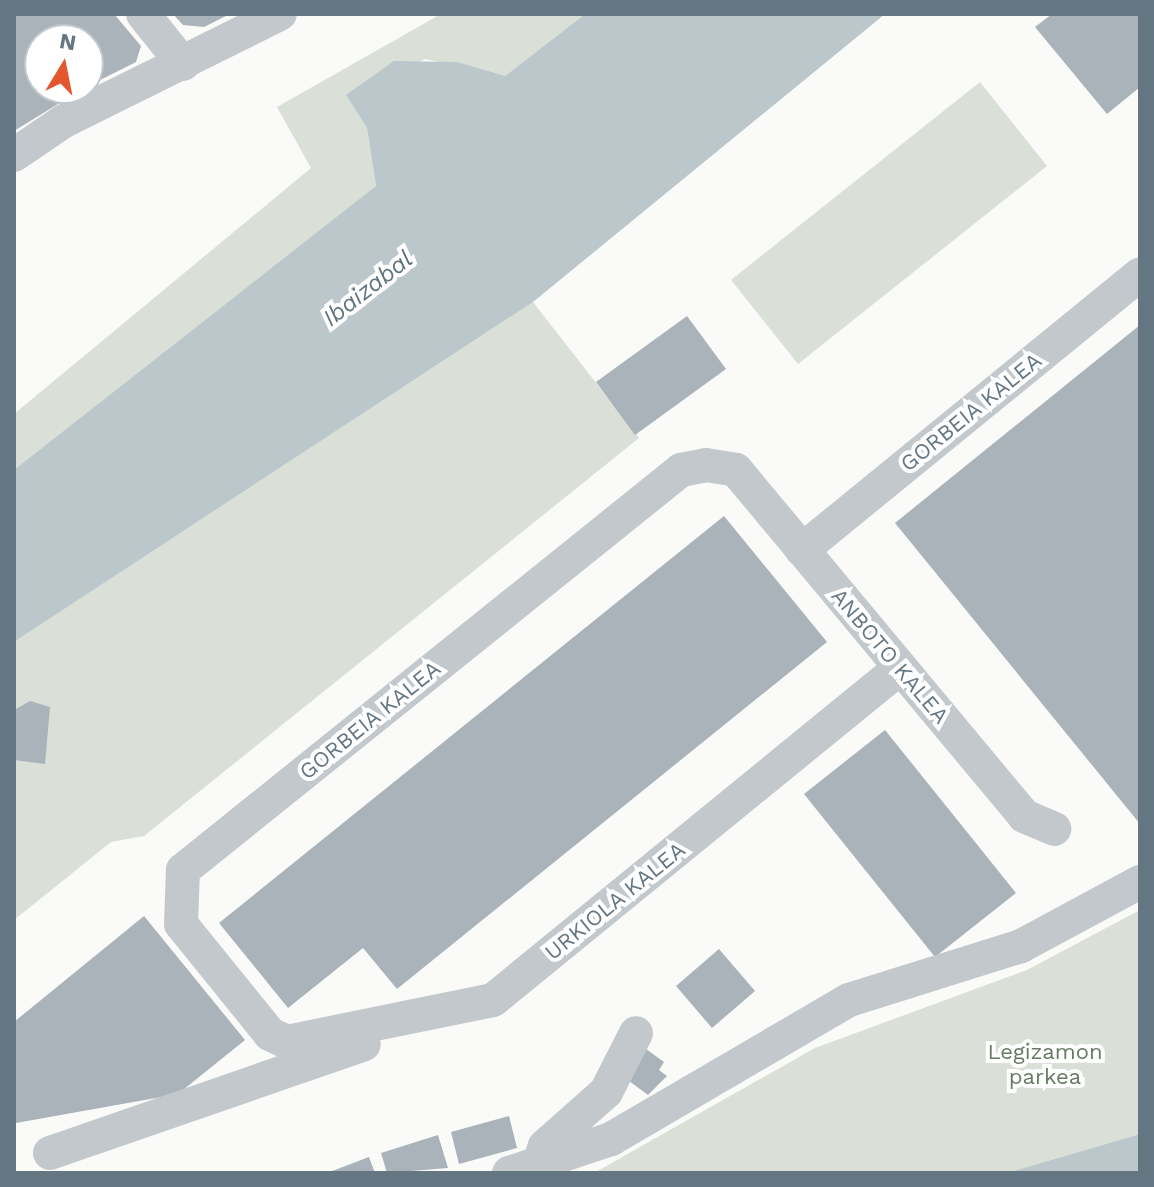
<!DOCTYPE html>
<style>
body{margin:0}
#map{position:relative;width:1154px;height:1187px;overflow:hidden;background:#fafaf8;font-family:"Work Sans",sans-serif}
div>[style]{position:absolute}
.green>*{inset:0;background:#dadfd7}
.water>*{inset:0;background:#bbc7cb}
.building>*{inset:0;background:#aab3b9}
.minor>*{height:34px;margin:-17px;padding:0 17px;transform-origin:17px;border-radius:17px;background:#c3c8cc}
span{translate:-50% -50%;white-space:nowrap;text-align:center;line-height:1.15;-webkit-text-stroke:8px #fff;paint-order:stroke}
.street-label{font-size:22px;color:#657683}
.park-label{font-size:22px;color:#687a64}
.water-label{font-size:24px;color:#60757c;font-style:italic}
.frame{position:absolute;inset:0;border:16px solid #657683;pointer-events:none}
.north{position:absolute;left:24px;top:24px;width:80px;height:80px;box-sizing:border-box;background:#fff;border:2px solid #c1c8cd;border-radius:50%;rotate:10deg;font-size:22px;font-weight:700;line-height:32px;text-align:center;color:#657683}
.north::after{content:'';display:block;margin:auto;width:28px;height:36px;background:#e4572e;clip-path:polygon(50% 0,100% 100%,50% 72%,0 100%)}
</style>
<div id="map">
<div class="green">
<i style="clip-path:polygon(441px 14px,585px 14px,505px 76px,425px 59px,346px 95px,367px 128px,376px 186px,14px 479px,14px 414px,311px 168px,277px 107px)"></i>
<i style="clip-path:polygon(980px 82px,1047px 166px,798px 364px,731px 280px)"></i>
<i style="clip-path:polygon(533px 302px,639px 438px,144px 836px,111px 842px,14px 920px,14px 642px)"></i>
<i style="clip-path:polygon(1140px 910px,1140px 1134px,1007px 1173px,594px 1173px,815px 1048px,1027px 970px)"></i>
</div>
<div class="water">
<i style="clip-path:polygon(585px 14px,885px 14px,533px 302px,14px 642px,14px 470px,376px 186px,367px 128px,346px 95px,394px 61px,457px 62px,505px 76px)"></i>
<i style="clip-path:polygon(1140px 1134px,1140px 1173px,1007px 1173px)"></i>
</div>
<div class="building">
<i style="clip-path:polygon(14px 14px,114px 14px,141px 46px,136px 62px,88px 86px,88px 40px,40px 40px,40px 88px,84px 88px,14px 131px)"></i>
<i style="clip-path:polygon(173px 14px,230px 14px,204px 27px,183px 25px)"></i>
<i style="clip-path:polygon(1052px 14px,1140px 14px,1140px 87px,1107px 114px,1035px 27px)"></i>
<i style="clip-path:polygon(687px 316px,726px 369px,635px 435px,596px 382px)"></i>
<i style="clip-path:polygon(1140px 325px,1140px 824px,895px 523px)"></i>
<i style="clip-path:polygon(724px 516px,827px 642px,397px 989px,363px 948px,288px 1008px,219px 923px)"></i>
<i style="clip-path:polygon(30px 701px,50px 707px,45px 764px,14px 760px,16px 709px)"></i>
<i style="clip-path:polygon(885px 730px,1016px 893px,935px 957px,804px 794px)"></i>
<i style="clip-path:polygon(144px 916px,245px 1040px,178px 1094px,16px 1123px,14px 1022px)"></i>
<i style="clip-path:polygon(719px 949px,755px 991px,712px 1028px,676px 986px)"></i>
<i style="clip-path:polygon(646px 1049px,664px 1062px,659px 1070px,667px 1076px,648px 1095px,625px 1078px)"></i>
<i style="clip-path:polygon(509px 1116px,517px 1148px,459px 1164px,451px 1132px)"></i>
<i style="clip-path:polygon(438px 1135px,448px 1168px,387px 1173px,381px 1153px)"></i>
<i style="clip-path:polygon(369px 1157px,375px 1173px,327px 1173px)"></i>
</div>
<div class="minor">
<i style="left:143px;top:14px;width:64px;rotate:51.3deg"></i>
<i style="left:14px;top:155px;width:60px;rotate:-34.2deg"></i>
<i style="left:64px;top:121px;width:241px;rotate:-26.4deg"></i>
<i style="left:802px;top:550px;width:436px;rotate:-39.2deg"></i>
<i style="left:900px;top:668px;width:525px;rotate:140.8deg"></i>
<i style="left:493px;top:1000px;width:210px;rotate:168.5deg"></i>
<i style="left:287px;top:1042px;width:19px;rotate:-155deg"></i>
<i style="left:270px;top:1034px;width:141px;rotate:-129deg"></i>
<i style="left:181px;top:924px;width:54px;rotate:-87.9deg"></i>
<i style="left:183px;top:870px;width:639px;rotate:-38.77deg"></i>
<i style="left:681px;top:470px;width:25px;rotate:-11deg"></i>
<i style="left:706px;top:465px;width:30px;rotate:9deg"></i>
<i style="left:736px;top:470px;width:450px;rotate:50.2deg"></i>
<i style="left:1024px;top:816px;width:33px;rotate:23deg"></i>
<i style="left:50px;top:1153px;width:332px;rotate:-19.1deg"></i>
<i style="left:538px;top:1166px;width:21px;rotate:-71deg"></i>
<i style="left:545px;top:1146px;width:81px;rotate:-41.5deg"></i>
<i style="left:606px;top:1092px;width:66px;rotate:-63deg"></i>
<i style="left:509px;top:1173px;width:108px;rotate:-18.4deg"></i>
<i style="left:611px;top:1139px;width:276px;rotate:-30.3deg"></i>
<i style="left:849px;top:1000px;width:180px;rotate:-17.4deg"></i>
<i style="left:1021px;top:946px;width:135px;rotate:-28.3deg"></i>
</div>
<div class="street-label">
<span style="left:971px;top:412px;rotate:-39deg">GORBEIA KALEA</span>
<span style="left:890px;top:656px;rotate:50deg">ANBOTO KALEA</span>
<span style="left:370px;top:720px;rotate:-39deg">GORBEIA KALEA</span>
<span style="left:615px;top:901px;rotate:-39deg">URKIOLA KALEA</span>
</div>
<div class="park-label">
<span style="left:1045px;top:1064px">Legizamon<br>parkea</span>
</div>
<div class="water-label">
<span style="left:368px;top:289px;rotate:-38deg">Ibaizabal</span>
</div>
<div class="frame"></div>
<div class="north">N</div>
</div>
